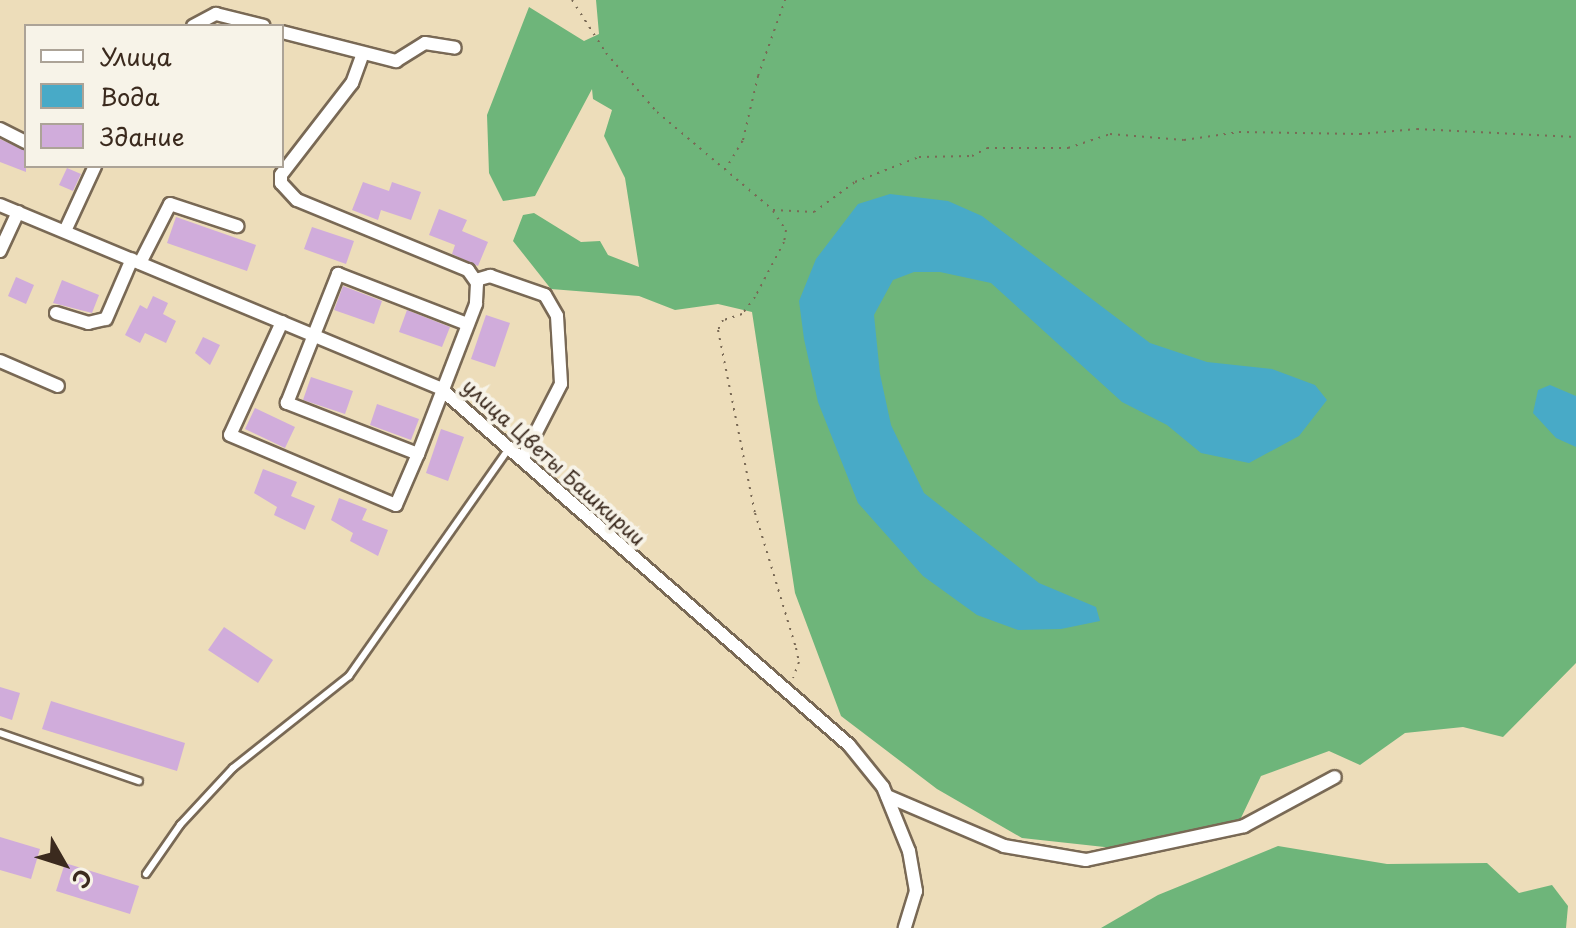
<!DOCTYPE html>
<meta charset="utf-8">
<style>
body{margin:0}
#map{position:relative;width:1576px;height:928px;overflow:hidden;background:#edddba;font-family:"Playpen Sans",sans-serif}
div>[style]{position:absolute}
.forest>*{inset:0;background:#6eb57a}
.water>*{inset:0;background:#48aac7}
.building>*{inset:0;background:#d0acdb}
.path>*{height:2px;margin-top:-1px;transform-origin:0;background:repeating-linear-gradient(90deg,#796955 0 2px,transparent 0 8px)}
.roads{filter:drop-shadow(2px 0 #796955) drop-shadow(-2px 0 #796955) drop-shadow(0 2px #796955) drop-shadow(0 -2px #796955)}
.lane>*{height:6px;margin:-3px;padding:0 3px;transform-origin:3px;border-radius:3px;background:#fff}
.street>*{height:12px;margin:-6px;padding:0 6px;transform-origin:6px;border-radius:6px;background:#fff}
span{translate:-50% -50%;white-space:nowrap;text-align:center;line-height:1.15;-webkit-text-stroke:8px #f7f3e8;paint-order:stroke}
.street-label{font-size:20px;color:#3b2a1e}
.legend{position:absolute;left:24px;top:24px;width:260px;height:144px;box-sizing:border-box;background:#f7f3e8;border:2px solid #aca397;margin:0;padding:10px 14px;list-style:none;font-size:24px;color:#3b2a1e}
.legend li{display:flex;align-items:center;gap:16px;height:40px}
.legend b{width:40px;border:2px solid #aca397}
.north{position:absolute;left:24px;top:824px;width:80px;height:80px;-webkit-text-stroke:6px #f7f3e8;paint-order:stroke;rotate:129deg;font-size:22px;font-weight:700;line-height:32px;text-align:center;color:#3b2a1e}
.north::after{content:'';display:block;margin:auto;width:28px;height:36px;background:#3b2a1e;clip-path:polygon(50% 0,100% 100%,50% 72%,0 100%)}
</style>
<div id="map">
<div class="forest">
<i style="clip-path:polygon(596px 0,1576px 0,1576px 663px,1503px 737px,1463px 727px,1405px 733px,1360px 765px,1329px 751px,1261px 776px,1240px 820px,1141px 851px,1022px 838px,937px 789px,841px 716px,795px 593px,752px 312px,718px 304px,675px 310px,639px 296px,551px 289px,513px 241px,523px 215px,534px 213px,581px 242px,600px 241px,608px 255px,639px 267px,625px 178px,604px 136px,612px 110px,593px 99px,592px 89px,535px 196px,503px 201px,489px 173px,487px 115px,529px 7px,584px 41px,599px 34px)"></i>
<i style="clip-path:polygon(1278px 846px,1387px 864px,1487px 863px,1519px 893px,1552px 885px,1568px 906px,1566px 928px,1101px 928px,1158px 895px)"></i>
</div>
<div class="water">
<i style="clip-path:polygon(890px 194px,948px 201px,982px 216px,1150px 343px,1207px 362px,1272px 369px,1315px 385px,1327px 400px,1299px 436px,1249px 463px,1201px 453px,1167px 425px,1122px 402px,991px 283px,940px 272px,914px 272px,893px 280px,874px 315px,880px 374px,891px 425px,924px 493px,1039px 583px,1096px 607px,1100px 621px,1061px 629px,1018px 630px,977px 615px,923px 576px,858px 503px,818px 402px,804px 339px,799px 301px,816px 259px,858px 204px)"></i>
<i style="clip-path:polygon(1550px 385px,1576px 396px,1576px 447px,1556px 438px,1533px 413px,1538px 390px)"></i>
</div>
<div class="building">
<i style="clip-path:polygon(0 139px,26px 151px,26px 172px,0 162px)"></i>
<i style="clip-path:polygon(67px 168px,81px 174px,73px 191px,59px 185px)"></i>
<i style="clip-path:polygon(363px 182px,389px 191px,392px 182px,421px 192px,411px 220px,381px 210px,378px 220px,352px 210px)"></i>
<i style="clip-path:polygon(439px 209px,467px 220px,462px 231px,488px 242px,478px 266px,452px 254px,455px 245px,429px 235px)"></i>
<i style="clip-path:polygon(176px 217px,256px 245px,247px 271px,167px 243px)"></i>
<i style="clip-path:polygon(312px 227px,354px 241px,346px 264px,304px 249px)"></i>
<i style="clip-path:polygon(16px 277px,34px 285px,26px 304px,8px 296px)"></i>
<i style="clip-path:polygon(62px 280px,99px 295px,92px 313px,53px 303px)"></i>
<i style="clip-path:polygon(343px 286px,382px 301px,374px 324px,334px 310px)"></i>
<i style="clip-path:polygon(153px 296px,168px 303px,163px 314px,176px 321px,166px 343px,145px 333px,140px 343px,125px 335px,140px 305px,147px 309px)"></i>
<i style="clip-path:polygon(407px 310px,450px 327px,442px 347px,399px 332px)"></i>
<i style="clip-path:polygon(486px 315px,510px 323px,495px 367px,471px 359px)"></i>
<i style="clip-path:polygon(203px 337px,220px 345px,210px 365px,195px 353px)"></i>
<i style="clip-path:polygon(311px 377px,353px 391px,345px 414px,303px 400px)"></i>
<i style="clip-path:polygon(377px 404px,419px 419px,411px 440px,370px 425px)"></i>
<i style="clip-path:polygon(255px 408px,295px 427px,285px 448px,245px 429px)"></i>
<i style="clip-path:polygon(441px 429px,464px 437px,448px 481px,426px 473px)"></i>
<i style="clip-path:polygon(263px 469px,297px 482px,291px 496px,315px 506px,305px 530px,274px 515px,277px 507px,254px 493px)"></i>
<i style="clip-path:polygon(339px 498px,367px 509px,362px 520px,388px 530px,378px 556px,350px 541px,353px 533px,331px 520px)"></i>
<i style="clip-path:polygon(224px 627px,273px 660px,258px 683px,208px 650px)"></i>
<i style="clip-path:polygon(0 687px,20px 693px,12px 720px,0 716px)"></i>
<i style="clip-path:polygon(51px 701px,185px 743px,177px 771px,42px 729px)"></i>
<i style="clip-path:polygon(0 837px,40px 849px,31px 879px,0 870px)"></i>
<i style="clip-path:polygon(65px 863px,139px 886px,130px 914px,56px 891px)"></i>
</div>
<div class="path">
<i style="left:572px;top:0;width:63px;rotate:57.3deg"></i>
<i style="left:606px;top:53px;width:78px;rotate:49.2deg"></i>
<i style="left:657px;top:112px;width:152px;rotate:40.2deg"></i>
<i style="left:773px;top:210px;width:41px;rotate:2.8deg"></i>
<i style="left:814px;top:212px;width:51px;rotate:-36.2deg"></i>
<i style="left:855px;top:182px;width:69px;rotate:-21.3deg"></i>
<i style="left:919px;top:157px;width:53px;rotate:-1.1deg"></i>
<i style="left:972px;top:156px;width:17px;rotate:-28deg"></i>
<i style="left:987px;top:148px;width:81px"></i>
<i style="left:1068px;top:148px;width:44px;rotate:-18.4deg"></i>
<i style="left:1110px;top:134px;width:74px;rotate:4.6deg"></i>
<i style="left:1184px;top:140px;width:56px;rotate:-8.3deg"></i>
<i style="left:1239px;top:132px;width:121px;rotate:0.9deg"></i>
<i style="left:1360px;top:134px;width:57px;rotate:-5deg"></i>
<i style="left:1417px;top:129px;width:159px;rotate:2.9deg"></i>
<i style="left:725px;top:170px;width:35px;rotate:-59deg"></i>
<i style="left:743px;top:140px;width:66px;rotate:-76.8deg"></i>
<i style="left:758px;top:76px;width:81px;rotate:-70.4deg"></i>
<i style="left:773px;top:211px;width:23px;rotate:56deg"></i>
<i style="left:786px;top:230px;width:12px;rotate:99deg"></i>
<i style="left:784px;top:242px;width:62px;rotate:117.8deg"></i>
<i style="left:755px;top:297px;width:21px;rotate:127deg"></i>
<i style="left:742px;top:314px;width:20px;rotate:162deg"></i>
<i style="left:723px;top:320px;width:11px;rotate:117deg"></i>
<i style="left:718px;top:330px;width:187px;rotate:78.6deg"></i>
<i style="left:755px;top:513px;width:141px;rotate:73.1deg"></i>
<i style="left:796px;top:648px;width:14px;rotate:78deg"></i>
<i style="left:799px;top:662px;width:17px;rotate:111deg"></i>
</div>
<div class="roads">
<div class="lane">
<i style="left:0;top:733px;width:147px;rotate:19.1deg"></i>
<i style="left:146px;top:874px;width:60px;rotate:-55.2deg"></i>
<i style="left:180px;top:825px;width:78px;rotate:-47.1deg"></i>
<i style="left:233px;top:768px;width:148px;rotate:-38.4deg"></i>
<i style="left:349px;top:676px;width:279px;rotate:-54.9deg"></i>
</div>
<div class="street">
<i style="left:193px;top:26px;width:26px;rotate:-28deg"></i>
<i style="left:216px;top:14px;width:49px;rotate:14deg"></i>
<i style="left:282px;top:32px;width:118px;rotate:14.3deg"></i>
<i style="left:396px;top:61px;width:34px;rotate:-32deg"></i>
<i style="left:425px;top:43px;width:30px;rotate:9deg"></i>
<i style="left:362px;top:56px;width:29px;rotate:110deg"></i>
<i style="left:352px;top:83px;width:116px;rotate:127.7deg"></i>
<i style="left:281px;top:175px;width:8px;rotate:90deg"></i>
<i style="left:281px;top:183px;width:23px;rotate:47deg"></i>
<i style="left:297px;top:200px;width:185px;rotate:22.3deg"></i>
<i style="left:468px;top:270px;width:16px;rotate:55deg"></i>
<i style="left:477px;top:283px;width:21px;rotate:93deg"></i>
<i style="left:476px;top:304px;width:161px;rotate:111.1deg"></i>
<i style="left:418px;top:454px;width:141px;rotate:-158.7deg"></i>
<i style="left:287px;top:403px;width:139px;rotate:-68.4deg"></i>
<i style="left:338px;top:274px;width:138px;rotate:21.2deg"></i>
<i style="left:0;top:129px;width:29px;rotate:27deg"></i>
<i style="left:0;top:205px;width:477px;rotate:22.6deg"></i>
<i style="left:440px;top:388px;width:543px;rotate:41.12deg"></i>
<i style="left:849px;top:745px;width:54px;rotate:51deg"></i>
<i style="left:883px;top:787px;width:69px;rotate:67.9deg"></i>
<i style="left:909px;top:851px;width:41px;rotate:80.1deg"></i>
<i style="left:916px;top:891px;width:39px;rotate:107deg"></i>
<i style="left:65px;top:231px;width:72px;rotate:-65.2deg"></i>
<i style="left:0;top:251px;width:43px;rotate:-65.2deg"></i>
<i style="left:140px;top:263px;width:66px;rotate:-63deg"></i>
<i style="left:170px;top:204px;width:71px;rotate:18.2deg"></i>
<i style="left:476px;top:280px;width:15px;rotate:-16deg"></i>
<i style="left:490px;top:276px;width:58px;rotate:19.1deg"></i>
<i style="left:545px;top:295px;width:24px;rotate:60deg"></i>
<i style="left:557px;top:316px;width:68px;rotate:86.6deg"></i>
<i style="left:561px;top:384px;width:81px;rotate:117.2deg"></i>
<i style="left:56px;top:313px;width:34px;rotate:17deg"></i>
<i style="left:88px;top:323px;width:18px;rotate:-13deg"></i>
<i style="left:106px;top:319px;width:65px;rotate:-66.6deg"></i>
<i style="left:282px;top:322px;width:124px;rotate:114.7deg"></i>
<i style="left:230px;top:435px;width:180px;rotate:22.9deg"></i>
<i style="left:396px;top:505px;width:56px;rotate:-66.7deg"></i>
<i style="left:0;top:361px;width:63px;rotate:23.3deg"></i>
<i style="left:887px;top:796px;width:127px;rotate:23.1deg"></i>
<i style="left:1004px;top:846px;width:83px;rotate:9.7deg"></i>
<i style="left:1086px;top:860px;width:162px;rotate:-12.1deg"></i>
<i style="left:1244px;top:826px;width:103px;rotate:-28.3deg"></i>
</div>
</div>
<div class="street-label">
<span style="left:554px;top:462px;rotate:42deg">улица Цветы Башкирии</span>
</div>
<ul class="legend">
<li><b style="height:10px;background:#fff"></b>Улица</li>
<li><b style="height:22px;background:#48aac7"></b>Вода</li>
<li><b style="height:22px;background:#d0acdb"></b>Здание</li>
</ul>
<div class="north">С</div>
</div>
